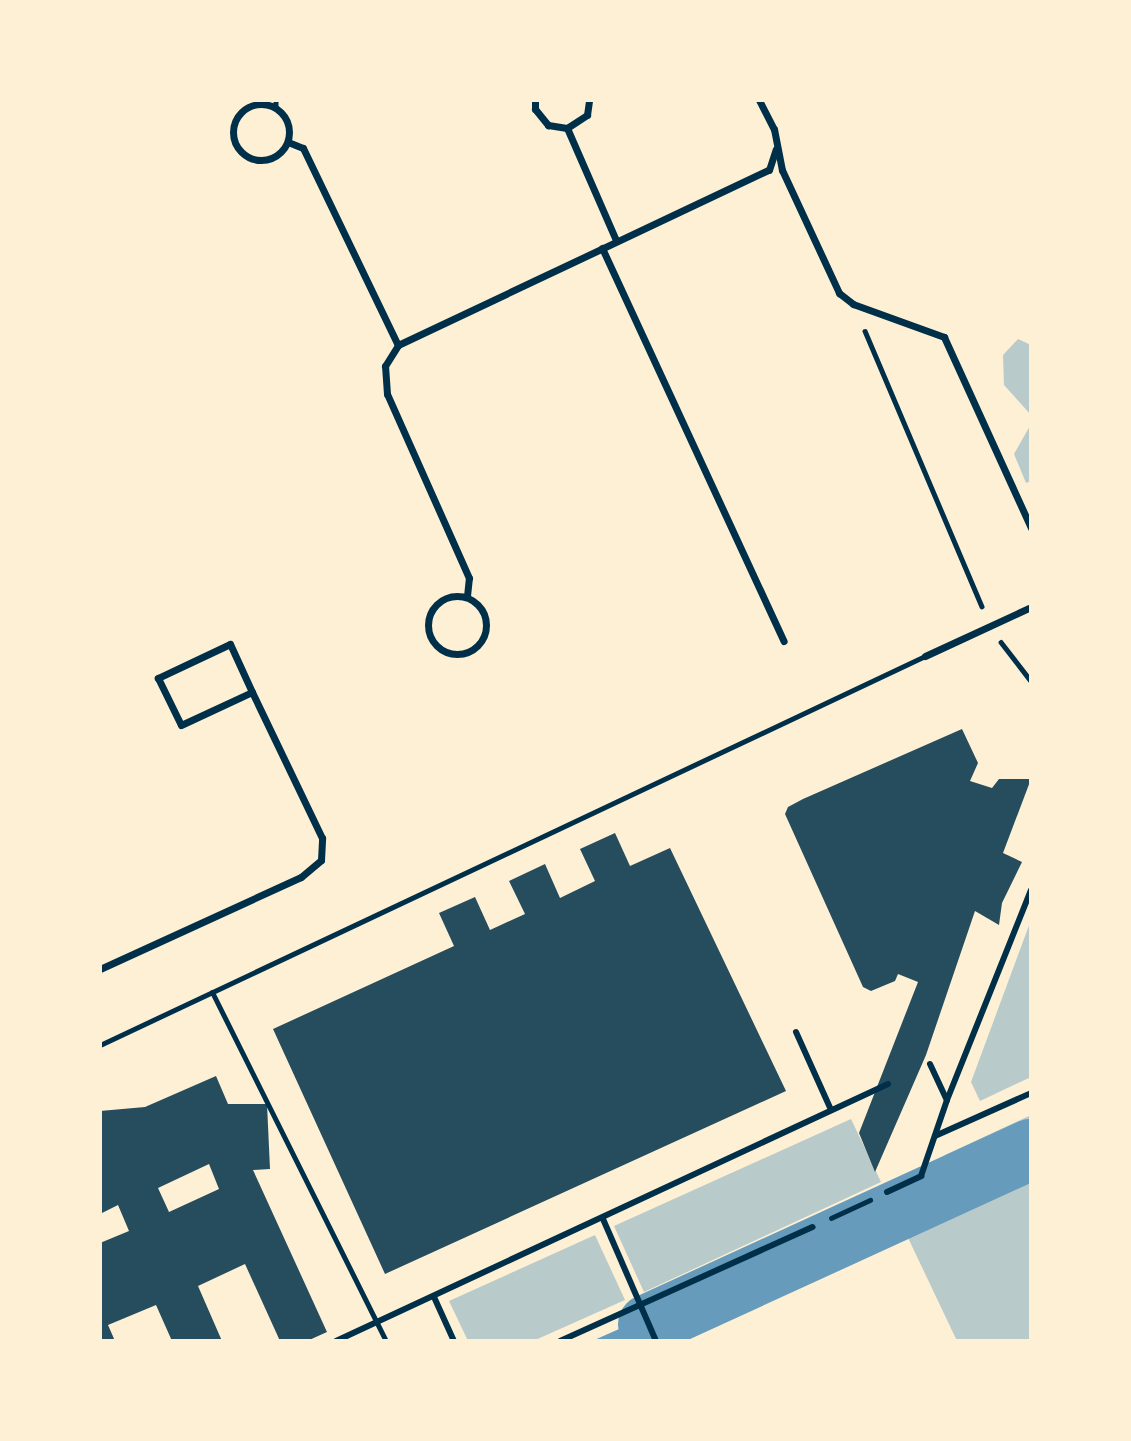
<!DOCTYPE html>
<style>
body{margin:0}
#map{position:relative;width:1131px;height:1441px;overflow:hidden;background:#fdf0d5;font-family:"Varela Round",sans-serif}
div>[style]{position:absolute}
.green>*{inset:0;background:#b9caca}
.water>*{inset:0;background:#669bbc}
.river>*{height:61px;margin:-30.5px;padding:0 30.5px;transform-origin:30.5px;border-radius:30.5px;background:#669bbc}
.building>*{inset:0;background:#264d5e}
.path>*{height:4.5px;margin:-2.25px;padding:0 2.25px;transform-origin:2.25px;border-radius:2.25px;background:#003049}
.service>*{height:5px;margin:-2.5px;padding:0 2.5px;transform-origin:2.5px;border-radius:2.5px;background:#003049}
.pedestrian>*{height:6px;margin:-3px;padding:0 3px;transform-origin:3px;border-radius:3px;background:#003049}
.minor>*{height:7px;margin:-3.5px;padding:0 3.5px;transform-origin:3.5px;border-radius:3.5px;background:#003049}
.minor>.ring{margin:-3.5px;padding:0;box-sizing:content-box;background:none;border:7px solid #003049;border-radius:50%}
span{translate:-50% -50%;white-space:nowrap;text-align:center;line-height:1.15;-webkit-text-stroke:7px #fdf0d5;paint-order:stroke}
.frame{position:absolute;inset:0;border:102px solid #fdf0d5;pointer-events:none}
</style>
<div id="map">
<div class="green">
<i style="clip-path:polygon(1018px 339px,1031px 345px,1031px 415px,1004px 385px,1003px 355px)"></i>
<i style="clip-path:polygon(1031px 424px,1031px 481px,1026px 483px,1014px 454px)"></i>
<i style="clip-path:polygon(1031px 920px,1031px 1077px,980px 1101px,971px 1082px)"></i>
<i style="clip-path:polygon(1031px 1115px,1031px 1341px,957px 1341px,892px 1204px,934px 1184px,945px 1155px)"></i>
<i style="clip-path:polygon(851px 1119px,881px 1182px,644px 1292px,614px 1226px)"></i>
<i style="clip-path:polygon(595px 1235px,625px 1300px,533px 1341px,468px 1341px,449px 1301px)"></i>
</div>
<div class="water">
<i style="clip-path:polygon(635px 1322px,644px 1341px,592px 1341px)"></i>
</div>
<div class="river">
<i style="left:648px;top:1324px;width:421px;rotate:-24.6deg"></i>
</div>
<div class="building">
<i style="clip-path:polygon(962px 729px,978px 763px,970px 781px,992px 788px,999px 779px,1031px 779px,1003px 853px,1022px 862px,1002px 903px,999px 925px,975px 911px,926px 1055px,875px 1172px,859px 1133px,918px 982px,898px 974px,895px 981px,871px 991px,863px 987px,785px 814px,788px 807px,803px 799px)"></i>
<i style="clip-path:polygon(615px 833px,630px 866px,670px 848px,786px 1091px,385px 1274px,273px 1029px,454px 946px,439px 913px,475px 897px,490px 930px,525px 914px,509px 881px,545px 864px,560px 898px,595px 881px,580px 849px)"></i>
<i style="clip-path:polygon(evenodd,216px 1076px,228px 1104px,267px 1104px,270px 1169px,253px 1170px,327px 1332px,307px 1341px,280px 1341px,245px 1264px,198px 1286px,222px 1341px,172px 1341px,156px 1305px,108px 1325px,115px 1341px,100px 1341px,100px 1243px,129px 1231px,118px 1205px,100px 1214px,100px 1111px,145px 1107px,216px 1076px,209px 1164px,219px 1189px,169px 1212px,158px 1188px,209px 1164px)"></i>
</div>
<div class="path">
<i style="left:276px;top:100px;width:8px;rotate:90deg"></i>
<i style="left:865px;top:331px;width:299px;rotate:67deg"></i>
<i style="left:1001px;top:642px;width:49px;rotate:52.4deg"></i>
<i style="left:831px;top:1218px;width:43px;rotate:-24.8deg"></i>
</div>
<div class="service">
<i style="left:212px;top:992px;width:390px;rotate:63.5deg"></i>
<i style="left:100px;top:1045px;width:912px;rotate:-25.24deg"></i>
</div>
<div class="pedestrian">
<i style="left:796px;top:1032px;width:85px;rotate:65.8deg"></i>
<i style="left:930px;top:1064px;width:40px;rotate:65deg"></i>
<i style="left:935px;top:1136px;width:105px;rotate:-24.1deg"></i>
<i style="left:887px;top:1192px;width:38px;rotate:-25deg"></i>
<i style="left:921px;top:1176px;width:80px;rotate:-71.1deg"></i>
<i style="left:947px;top:1100px;width:226px;rotate:-68.2deg"></i>
<i style="left:603px;top:1219px;width:133px;rotate:66.5deg"></i>
<i style="left:434px;top:1297px;width:48px;rotate:65.6deg"></i>
<i style="left:336px;top:1341px;width:609px;rotate:-24.97deg"></i>
<i style="left:560px;top:1341px;width:277px;rotate:-24.3deg"></i>
</div>
<div class="minor">
<i style="left:535px;top:100px;width:9px;rotate:90deg"></i>
<i style="left:535px;top:109px;width:21px;rotate:51deg"></i>
<i style="left:548px;top:125px;width:19px;rotate:9deg"></i>
<i style="left:567px;top:128px;width:24px;rotate:-33deg"></i>
<i style="left:587px;top:115px;width:15px;rotate:-82deg"></i>
<i style="left:759px;top:100px;width:33px;rotate:63deg"></i>
<i style="left:774px;top:129px;width:42px;rotate:79deg"></i>
<i style="left:782px;top:170px;width:136px;rotate:65.1deg"></i>
<i style="left:839px;top:293px;width:18px;rotate:38deg"></i>
<i style="left:853px;top:304px;width:97px;rotate:19.9deg"></i>
<i style="left:944px;top:337px;width:210px;rotate:65.5deg"></i>
<i class="ring" style="left:233px;top:104px;width:49px;height:49px"></i>
<i style="left:567px;top:128px;width:122px;rotate:66.4deg"></i>
<i style="left:288px;top:142px;width:16px;rotate:22deg"></i>
<i style="left:303px;top:148px;width:219px;rotate:64.3deg"></i>
<i style="left:602px;top:248px;width:433px;rotate:65.2deg"></i>
<i style="left:467px;top:596px;width:18px;rotate:-84deg"></i>
<i style="left:469px;top:578px;width:201px;rotate:-114deg"></i>
<i style="left:387px;top:394px;width:28px;rotate:-94deg"></i>
<i style="left:385px;top:366px;width:25px;rotate:-58deg"></i>
<i style="left:398px;top:345px;width:410px;rotate:-25.3deg"></i>
<i style="left:769px;top:170px;width:22px;rotate:-72deg"></i>
<i class="ring" style="left:428px;top:596px;width:51px;height:51px"></i>
<i style="left:925px;top:656px;width:117px;rotate:-24.8deg"></i>
<i style="left:100px;top:969px;width:221px;rotate:-24.6deg"></i>
<i style="left:301px;top:877px;width:26px;rotate:-40deg"></i>
<i style="left:321px;top:860px;width:22px;rotate:-87deg"></i>
<i style="left:322px;top:838px;width:162px;rotate:-115.6deg"></i>
<i style="left:252px;top:692px;width:53px;rotate:-114.6deg"></i>
<i style="left:230px;top:644px;width:80px;rotate:154.7deg"></i>
<i style="left:158px;top:678px;width:52px;rotate:63.9deg"></i>
<i style="left:181px;top:725px;width:78px;rotate:-24.9deg"></i>
</div>
<div class="frame"></div>
</div>
